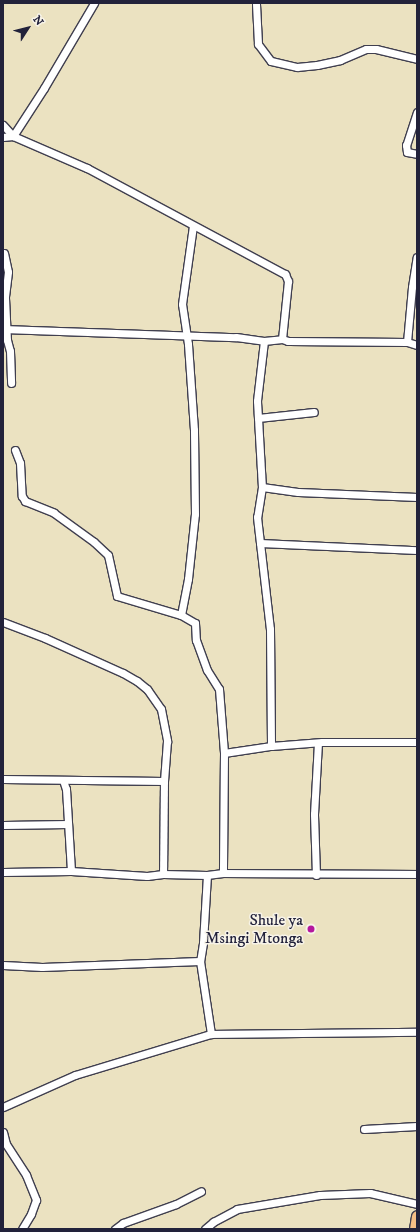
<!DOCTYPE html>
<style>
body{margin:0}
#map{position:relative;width:420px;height:1232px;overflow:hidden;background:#ebe2c1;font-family:"IM FELL DW Pica",serif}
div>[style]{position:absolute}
.roads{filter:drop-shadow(1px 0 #403f4f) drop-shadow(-1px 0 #403f4f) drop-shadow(0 1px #403f4f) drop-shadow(0 -1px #403f4f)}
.minor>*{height:7px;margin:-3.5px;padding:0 3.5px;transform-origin:3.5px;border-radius:3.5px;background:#fff}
.trunk>*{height:11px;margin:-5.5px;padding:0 5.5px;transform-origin:5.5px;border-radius:5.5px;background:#f5bf86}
.dots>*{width:11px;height:11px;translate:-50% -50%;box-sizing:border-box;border:2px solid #f7f3e8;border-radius:50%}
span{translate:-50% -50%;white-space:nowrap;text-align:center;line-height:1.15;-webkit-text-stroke:3px #f7f3e8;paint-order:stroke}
.poi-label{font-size:16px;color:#22223b}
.right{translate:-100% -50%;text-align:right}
.frame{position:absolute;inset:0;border:4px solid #22223b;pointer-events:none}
.north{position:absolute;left:8px;top:8px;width:40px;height:40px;-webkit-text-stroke:3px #f7f3e8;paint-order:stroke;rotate:54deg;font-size:11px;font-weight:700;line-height:16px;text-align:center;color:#22223b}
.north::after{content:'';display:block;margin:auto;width:14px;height:18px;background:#22223b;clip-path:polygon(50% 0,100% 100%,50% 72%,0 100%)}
</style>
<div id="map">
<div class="roads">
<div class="minor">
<i style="left:256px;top:4px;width:40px;rotate:87.1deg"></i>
<i style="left:258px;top:44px;width:21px;rotate:53deg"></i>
<i style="left:271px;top:61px;width:27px;rotate:13deg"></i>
<i style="left:297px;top:67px;width:20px;rotate:-6deg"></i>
<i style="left:317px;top:65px;width:24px;rotate:-12deg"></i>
<i style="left:340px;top:60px;width:28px;rotate:-23deg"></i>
<i style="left:366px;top:49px;width:10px"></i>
<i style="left:376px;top:49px;width:42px;rotate:13.7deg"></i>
<i style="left:417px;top:112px;width:35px;rotate:108deg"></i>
<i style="left:406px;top:145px;width:7px;rotate:82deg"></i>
<i style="left:407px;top:152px;width:10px;rotate:11deg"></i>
<i style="left:3px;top:125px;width:15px;rotate:48deg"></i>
<i style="left:13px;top:136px;width:81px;rotate:23.4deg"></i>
<i style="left:87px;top:168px;width:225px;rotate:28.2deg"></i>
<i style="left:285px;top:274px;width:8px;rotate:67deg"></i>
<i style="left:288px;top:281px;width:58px;rotate:95.9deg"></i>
<i style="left:3px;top:137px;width:10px;rotate:-6deg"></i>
<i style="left:13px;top:136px;width:57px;rotate:-57.1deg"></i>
<i style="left:44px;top:88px;width:99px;rotate:-59.5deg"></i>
<i style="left:4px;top:253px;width:19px;rotate:78deg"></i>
<i style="left:8px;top:272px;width:26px;rotate:97deg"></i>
<i style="left:5px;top:298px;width:42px;rotate:87.3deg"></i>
<i style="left:7px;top:340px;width:11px;rotate:75deg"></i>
<i style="left:10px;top:351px;width:32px;rotate:88deg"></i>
<i style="left:3px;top:329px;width:233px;rotate:2deg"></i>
<i style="left:236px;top:337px;width:28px;rotate:8deg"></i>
<i style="left:264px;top:341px;width:18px;rotate:-6deg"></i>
<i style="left:282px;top:339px;width:6px;rotate:18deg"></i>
<i style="left:288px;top:341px;width:119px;rotate:0.5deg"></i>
<i style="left:407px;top:342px;width:10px;rotate:17deg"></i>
<i style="left:264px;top:341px;width:60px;rotate:96.7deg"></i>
<i style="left:257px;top:401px;width:86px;rotate:86.7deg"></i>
<i style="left:262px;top:487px;width:30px;rotate:99deg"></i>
<i style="left:257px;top:517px;width:113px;rotate:83.4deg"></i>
<i style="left:270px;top:629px;width:117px;rotate:89.5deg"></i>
<i style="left:407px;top:342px;width:55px;rotate:-84.8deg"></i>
<i style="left:412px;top:287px;width:30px;rotate:-81deg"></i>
<i style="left:258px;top:418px;width:56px;rotate:-6.1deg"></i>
<i style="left:15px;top:450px;width:14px;rotate:69deg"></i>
<i style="left:20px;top:463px;width:33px;rotate:87deg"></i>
<i style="left:22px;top:496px;width:6px;rotate:59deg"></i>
<i style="left:25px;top:501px;width:31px;rotate:22deg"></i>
<i style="left:54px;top:513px;width:49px;rotate:35.9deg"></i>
<i style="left:94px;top:542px;width:19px;rotate:43deg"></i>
<i style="left:108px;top:555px;width:42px;rotate:77.6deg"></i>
<i style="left:117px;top:596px;width:67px;rotate:16.5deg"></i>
<i style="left:181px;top:615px;width:16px;rotate:30deg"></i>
<i style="left:195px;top:623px;width:17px;rotate:87deg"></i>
<i style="left:196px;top:640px;width:32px;rotate:70deg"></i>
<i style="left:207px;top:670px;width:22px;rotate:58deg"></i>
<i style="left:219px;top:689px;width:64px;rotate:85.5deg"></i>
<i style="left:224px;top:753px;width:120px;rotate:90.5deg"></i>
<i style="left:262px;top:487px;width:36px;rotate:8deg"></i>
<i style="left:298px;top:492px;width:119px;rotate:2.4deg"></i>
<i style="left:260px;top:543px;width:157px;rotate:2.6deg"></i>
<i style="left:181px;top:615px;width:37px;rotate:-79deg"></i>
<i style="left:188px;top:579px;width:65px;rotate:-83.9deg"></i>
<i style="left:195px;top:514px;width:84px;rotate:-90.7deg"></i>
<i style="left:194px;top:430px;width:86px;rotate:-94deg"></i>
<i style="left:188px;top:344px;width:40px;rotate:-98.5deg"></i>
<i style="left:182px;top:304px;width:79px;rotate:-82deg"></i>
<i style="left:3px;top:622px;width:45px;rotate:20.9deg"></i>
<i style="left:45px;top:638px;width:85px;rotate:24.2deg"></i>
<i style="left:123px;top:673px;width:16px;rotate:30deg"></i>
<i style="left:137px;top:681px;width:13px;rotate:39deg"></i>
<i style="left:147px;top:689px;width:24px;rotate:55deg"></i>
<i style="left:161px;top:709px;width:33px;rotate:79deg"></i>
<i style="left:167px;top:741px;width:40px;rotate:94.3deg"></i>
<i style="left:164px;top:781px;width:93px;rotate:90.6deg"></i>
<i style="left:224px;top:753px;width:48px;rotate:-8.5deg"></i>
<i style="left:271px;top:746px;width:51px;rotate:-4.5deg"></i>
<i style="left:322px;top:742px;width:95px"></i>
<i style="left:3px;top:779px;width:161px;rotate:0.7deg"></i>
<i style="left:63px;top:780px;width:9px;rotate:72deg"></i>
<i style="left:66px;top:789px;width:82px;rotate:86.5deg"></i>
<i style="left:3px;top:825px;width:65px;rotate:-0.9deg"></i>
<i style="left:3px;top:872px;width:68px;rotate:-0.8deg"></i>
<i style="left:71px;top:871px;width:76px;rotate:3.8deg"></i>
<i style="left:147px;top:876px;width:16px;rotate:-7deg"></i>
<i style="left:163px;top:874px;width:44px;rotate:1.3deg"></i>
<i style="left:207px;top:875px;width:16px;rotate:-7deg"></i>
<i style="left:223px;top:873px;width:194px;rotate:0.3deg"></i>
<i style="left:207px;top:875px;width:68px;rotate:93.4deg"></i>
<i style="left:203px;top:943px;width:18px;rotate:99deg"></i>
<i style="left:200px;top:961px;width:74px;rotate:81.4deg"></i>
<i style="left:316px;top:875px;width:61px;rotate:-91.9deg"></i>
<i style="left:314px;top:814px;width:71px;rotate:-86.8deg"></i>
<i style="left:3px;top:965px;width:39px;rotate:3deg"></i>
<i style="left:42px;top:967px;width:158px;rotate:-2.2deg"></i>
<i style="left:3px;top:1107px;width:79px;rotate:-24deg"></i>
<i style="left:75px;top:1075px;width:142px;rotate:-16.8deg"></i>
<i style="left:211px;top:1034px;width:206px;rotate:-0.6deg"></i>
<i style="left:364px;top:1129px;width:53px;rotate:-3.2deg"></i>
<i style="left:3px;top:1132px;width:12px;rotate:76deg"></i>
<i style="left:6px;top:1144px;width:37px;rotate:57deg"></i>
<i style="left:26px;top:1175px;width:27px;rotate:68deg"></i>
<i style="left:36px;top:1200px;width:15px;rotate:110deg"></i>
<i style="left:31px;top:1214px;width:17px;rotate:121deg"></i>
<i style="left:115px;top:1229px;width:10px;rotate:-37deg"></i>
<i style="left:123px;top:1223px;width:56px;rotate:-19.7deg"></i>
<i style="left:176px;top:1204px;width:28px;rotate:-27deg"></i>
<i style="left:205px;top:1229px;width:11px;rotate:-41deg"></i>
<i style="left:213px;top:1222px;width:27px;rotate:-28deg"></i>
<i style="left:237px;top:1209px;width:84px;rotate:-9.6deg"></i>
<i style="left:320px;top:1195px;width:50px;rotate:-2.3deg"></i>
<i style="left:370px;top:1193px;width:48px;rotate:13.2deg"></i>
</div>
<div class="trunk">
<i style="left:415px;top:1229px;width:13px;rotate:-81deg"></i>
</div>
</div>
<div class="dots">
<i style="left:311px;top:929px;background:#b5179e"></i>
</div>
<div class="poi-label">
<span class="right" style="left:303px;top:929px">Shule ya<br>Msingi Mtonga</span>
</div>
<div class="frame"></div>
<div class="north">N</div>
</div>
